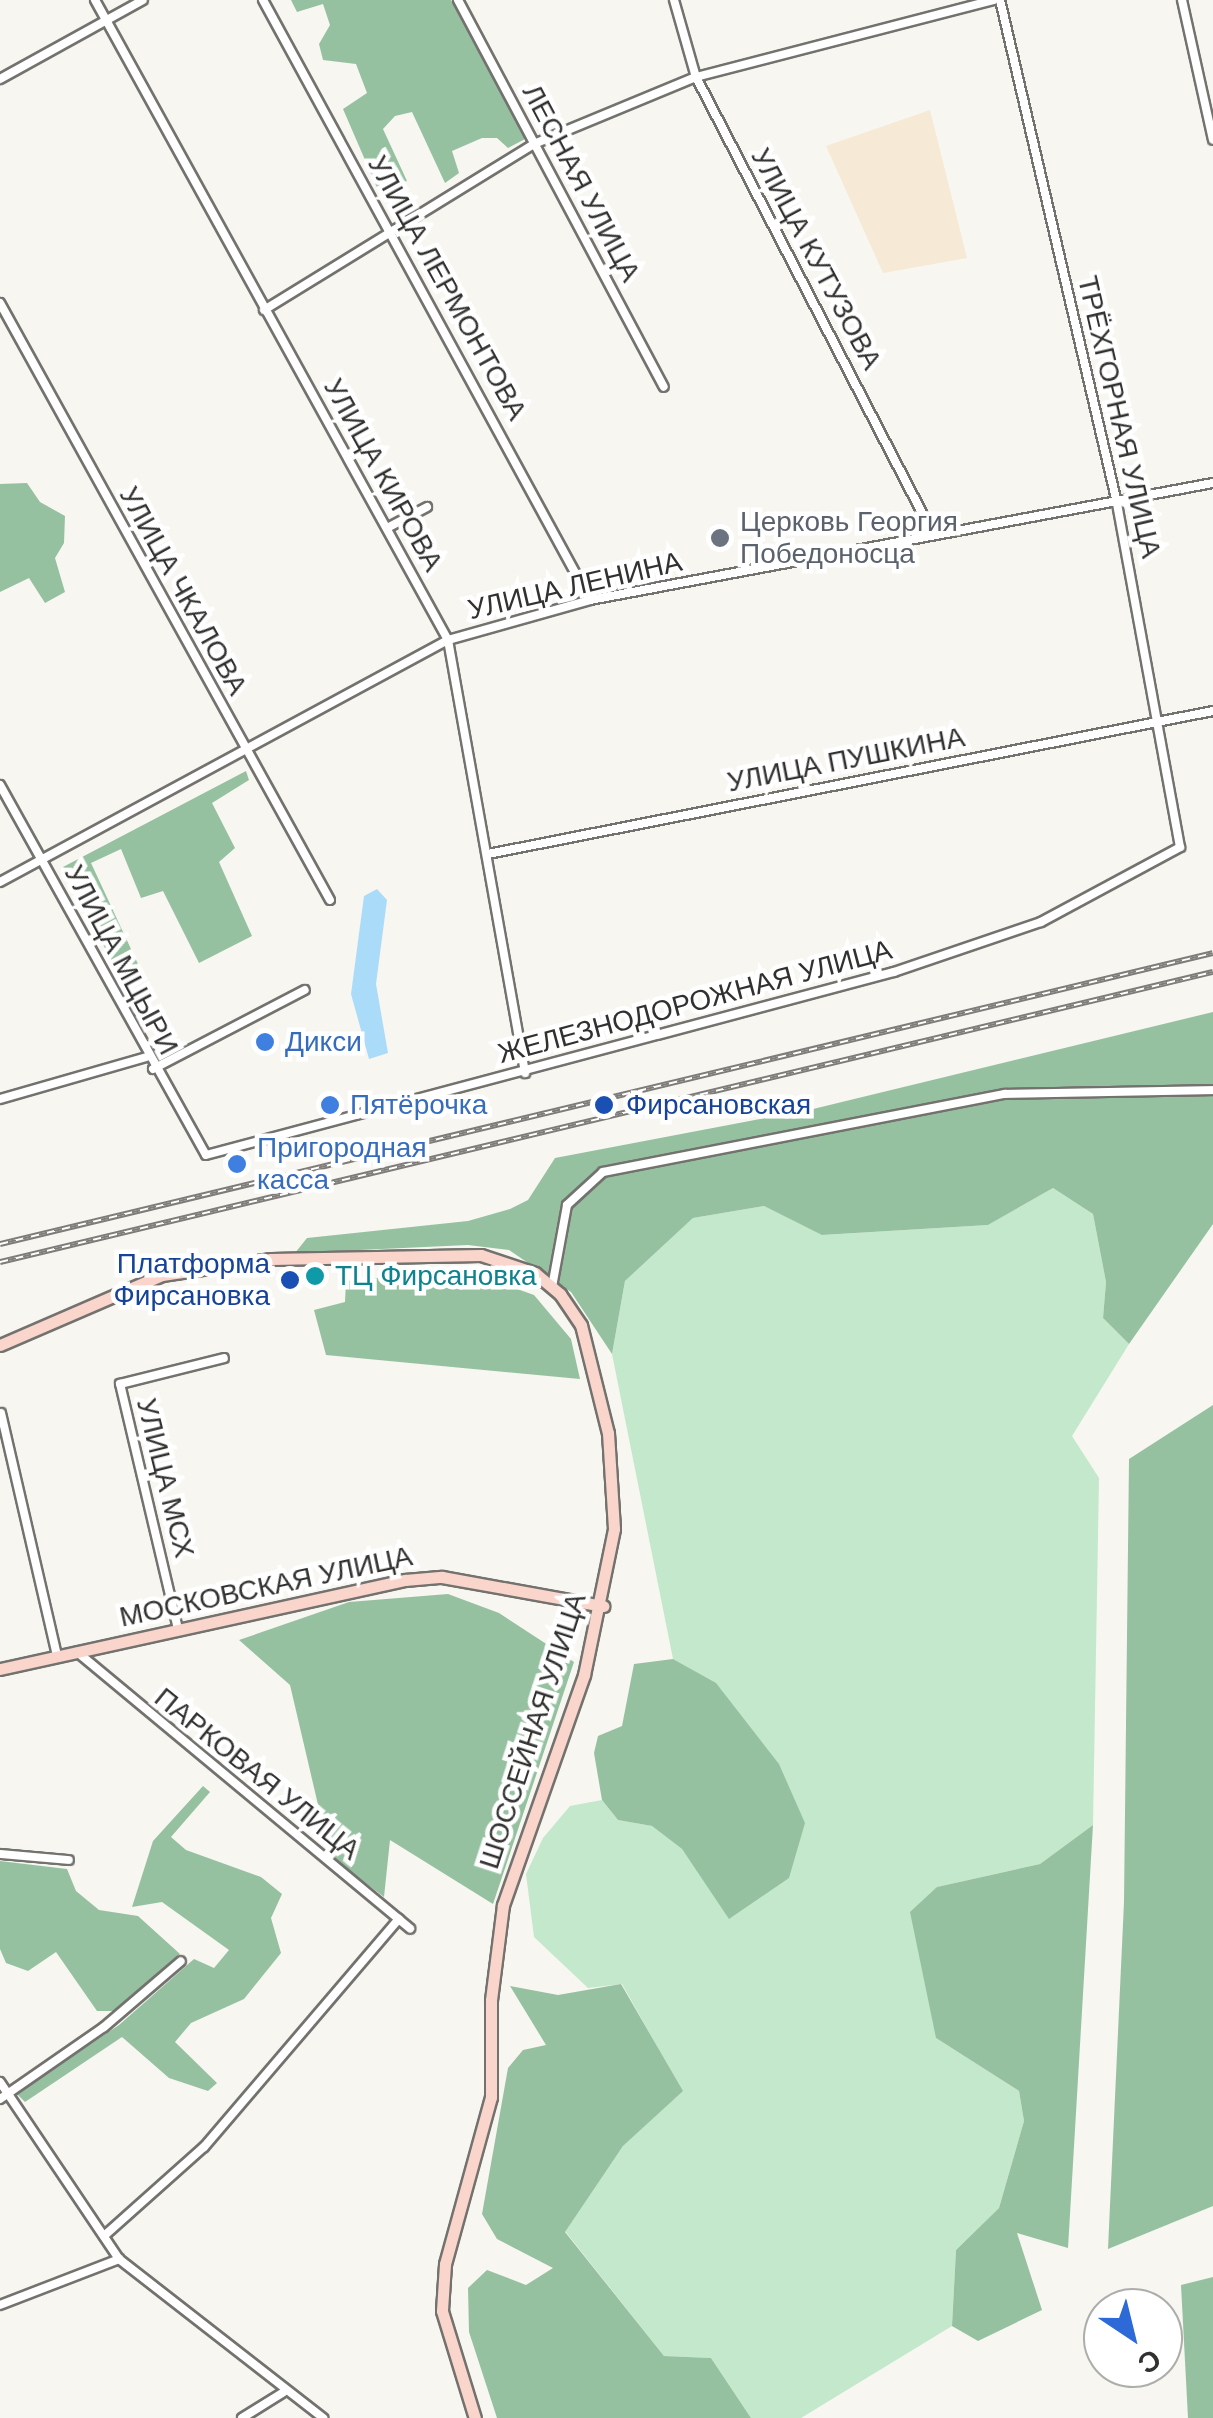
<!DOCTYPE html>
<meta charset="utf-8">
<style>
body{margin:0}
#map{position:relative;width:1213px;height:2418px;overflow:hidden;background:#f7f6f1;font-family:"DM Sans",sans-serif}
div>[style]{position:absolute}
.industrial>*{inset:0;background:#f6ead6}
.green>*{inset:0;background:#c4e8cc}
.forest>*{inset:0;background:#96c1a0}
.water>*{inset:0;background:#aadcf9}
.roads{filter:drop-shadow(2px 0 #73726e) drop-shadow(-2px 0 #73726e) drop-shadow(0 2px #73726e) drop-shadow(0 -2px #73726e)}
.street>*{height:8px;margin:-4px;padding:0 4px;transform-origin:4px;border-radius:4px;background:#fff}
.secondary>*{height:11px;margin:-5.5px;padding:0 5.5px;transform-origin:5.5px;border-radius:5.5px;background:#fad5cc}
.rail>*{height:6px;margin-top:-3px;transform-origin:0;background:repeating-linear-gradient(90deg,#fff 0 8px,#7d7c79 0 16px);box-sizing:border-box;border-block:2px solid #7d7c79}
.dots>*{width:28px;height:28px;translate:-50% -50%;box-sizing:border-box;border:5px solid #fff;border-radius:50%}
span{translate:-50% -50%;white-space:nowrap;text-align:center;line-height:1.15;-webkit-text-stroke:9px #fff;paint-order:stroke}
.street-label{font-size:28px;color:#31312f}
.worship-label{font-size:28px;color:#5b616d}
.left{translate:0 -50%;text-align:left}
.shop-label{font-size:28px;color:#366cbe}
.transit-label{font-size:28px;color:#164399}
.right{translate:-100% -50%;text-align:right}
.culture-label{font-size:28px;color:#0d838f}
.north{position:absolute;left:1083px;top:2288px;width:100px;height:100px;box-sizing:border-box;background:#fff;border:2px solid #adadac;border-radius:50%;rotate:145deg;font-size:28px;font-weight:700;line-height:40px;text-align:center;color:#31312f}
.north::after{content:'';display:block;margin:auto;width:35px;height:45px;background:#2d6ad7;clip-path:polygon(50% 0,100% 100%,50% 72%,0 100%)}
</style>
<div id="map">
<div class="industrial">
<i style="clip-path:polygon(930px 110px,967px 258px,883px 273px,826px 146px)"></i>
</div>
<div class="green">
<i style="clip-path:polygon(1053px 1188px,1093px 1214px,1106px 1282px,1103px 1318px,1129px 1344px,1072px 1436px,1099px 1478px,1093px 1825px,1040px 1864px,937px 1887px,936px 2038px,1019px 2091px,1024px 2121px,999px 2208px,956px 2250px,952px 2326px,801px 2418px,751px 2418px,711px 2358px,664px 2356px,565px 2231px,623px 2146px,682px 2091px,622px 1984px,588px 1988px,534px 1937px,526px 1874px,543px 1838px,570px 1806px,602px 1800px,618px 1820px,652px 1826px,682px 1849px,730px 1918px,716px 1684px,673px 1659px,612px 1354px,625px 1281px,693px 1218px,764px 1206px,823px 1235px,988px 1225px)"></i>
</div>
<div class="forest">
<i style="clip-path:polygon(291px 0,451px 0,525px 139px,508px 148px,497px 138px,482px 138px,452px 151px,459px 173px,445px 183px,412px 112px,395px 116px,383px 129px,407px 181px,378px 190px,343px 109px,367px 93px,356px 64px,323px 60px,319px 44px,330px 25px,323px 4px,297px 12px)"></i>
<i style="clip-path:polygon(27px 483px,40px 502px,65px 516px,64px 543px,55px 558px,65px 592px,45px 603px,29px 578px,0 592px,0 484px)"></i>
<i style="clip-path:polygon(246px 771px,249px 780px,212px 803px,235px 848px,219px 862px,252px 936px,199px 963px,163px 891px,141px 898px,121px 849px,91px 863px,144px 977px,125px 987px,63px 867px)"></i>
<i style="clip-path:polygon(1213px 1012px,1213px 1224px,1129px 1344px,1103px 1318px,1106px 1282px,1093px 1214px,1053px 1188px,988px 1225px,822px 1235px,764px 1206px,693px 1218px,625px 1281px,612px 1354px,571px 1292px,509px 1250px,468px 1245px,295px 1253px,307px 1238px,468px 1221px,510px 1209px,528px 1200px,555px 1158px,813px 1109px)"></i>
<i style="clip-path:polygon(437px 1272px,489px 1279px,534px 1295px,571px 1339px,580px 1379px,326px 1355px,314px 1310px,345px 1302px,346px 1281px)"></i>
<i style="clip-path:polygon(1213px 1405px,1213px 2206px,1108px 2249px,1124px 1902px,1129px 1459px)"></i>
<i style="clip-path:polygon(448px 1594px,499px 1613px,574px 1662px,493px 1904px,390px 1840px,384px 1897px,330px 1856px,290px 1685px,239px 1640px,349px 1602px)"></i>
<i style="clip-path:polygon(673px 1659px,716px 1683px,779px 1764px,805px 1823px,789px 1878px,729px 1919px,682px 1849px,652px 1826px,618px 1820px,602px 1800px,594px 1753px,598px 1736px,622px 1726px,634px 1664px)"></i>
<i style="clip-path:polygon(203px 1786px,210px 1792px,171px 1837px,186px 1850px,261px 1877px,282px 1894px,271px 1918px,281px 1953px,244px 1999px,191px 2023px,175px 2042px,217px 2083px,208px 2091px,169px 2078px,122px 2037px,25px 2102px,17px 2094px,119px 2025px,194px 1959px,214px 1968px,229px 1950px,162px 1902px,132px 1907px,153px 1841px)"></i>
<i style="clip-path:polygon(1093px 1825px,1068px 2248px,1017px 2233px,1042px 2310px,978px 2341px,952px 2326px,956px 2250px,999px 2208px,1024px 2121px,1019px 2091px,936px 2038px,910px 1912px,937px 1887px,1040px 1864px)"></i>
<i style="clip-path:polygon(0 1861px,67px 1869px,76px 1891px,99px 1910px,138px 1916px,180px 1954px,116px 2011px,97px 2011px,56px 1952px,28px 1971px,6px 1963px,0 1949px)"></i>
<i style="clip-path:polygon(621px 1984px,683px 2091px,623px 2146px,565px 2232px,664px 2356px,711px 2358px,751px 2418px,497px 2418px,469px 2332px,468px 2288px,487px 2270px,526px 2285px,553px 2268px,497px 2239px,482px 2214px,508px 2068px,523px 2050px,546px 2045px,510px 1986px,558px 1995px)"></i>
<i style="clip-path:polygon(1213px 2277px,1213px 2418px,1188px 2418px,1181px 2285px)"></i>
</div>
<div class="water">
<i style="clip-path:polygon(377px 889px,387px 900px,376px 984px,388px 1053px,369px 1059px,351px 994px,364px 896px)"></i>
</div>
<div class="roads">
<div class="street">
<i style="left:95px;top:0;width:731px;rotate:61.12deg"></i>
<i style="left:448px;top:640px;width:440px;rotate:79.9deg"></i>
<i style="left:263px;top:0;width:683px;rotate:61.41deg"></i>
<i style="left:458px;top:0;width:438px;rotate:62deg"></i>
<i style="left:674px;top:0;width:80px;rotate:74.1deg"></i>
<i style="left:696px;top:77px;width:515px;rotate:62.59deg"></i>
<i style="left:1182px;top:0;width:143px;rotate:77.5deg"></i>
<i style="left:0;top:79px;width:163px;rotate:-28.9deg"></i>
<i style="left:0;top:303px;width:682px;rotate:61.07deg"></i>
<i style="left:264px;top:310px;width:317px;rotate:-31.6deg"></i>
<i style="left:534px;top:144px;width:175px;rotate:-22.5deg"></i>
<i style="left:696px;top:77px;width:308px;rotate:-14.5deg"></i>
<i style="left:389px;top:527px;width:43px;rotate:-27.8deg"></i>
<i style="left:0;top:785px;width:423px;rotate:60.9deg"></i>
<i style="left:206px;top:1155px;width:712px;rotate:-14.9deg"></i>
<i style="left:894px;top:972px;width:155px;rotate:-18.8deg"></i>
<i style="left:1041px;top:922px;width:158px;rotate:-28.3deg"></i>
<i style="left:1180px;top:847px;width:350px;rotate:-100.4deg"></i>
<i style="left:1117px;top:503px;width:516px;rotate:-103.09deg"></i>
<i style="left:488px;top:854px;width:739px;rotate:-11.16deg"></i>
<i style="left:0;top:882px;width:509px;rotate:-28.38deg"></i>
<i style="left:448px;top:640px;width:148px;rotate:-15.7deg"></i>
<i style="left:590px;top:600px;width:634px;rotate:-10.64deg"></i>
<i style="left:153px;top:1069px;width:171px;rotate:-27.5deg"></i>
<i style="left:0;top:1099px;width:152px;rotate:-16deg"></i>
<i style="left:552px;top:1287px;width:83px;rotate:-79.6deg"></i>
<i style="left:567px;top:1205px;width:49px;rotate:-42.5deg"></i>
<i style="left:603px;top:1172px;width:409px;rotate:-11deg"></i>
<i style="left:1005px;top:1094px;width:208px;rotate:-1.1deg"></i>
<i style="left:1px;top:1413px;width:249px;rotate:77deg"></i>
<i style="left:178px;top:1629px;width:252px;rotate:-103.3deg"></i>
<i style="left:120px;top:1384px;width:107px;rotate:-14deg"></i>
<i style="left:77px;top:1652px;width:433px;rotate:39.7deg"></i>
<i style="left:0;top:1854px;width:69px;rotate:5deg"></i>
<i style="left:0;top:2082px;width:213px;rotate:56.1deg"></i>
<i style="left:119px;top:2259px;width:259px;rotate:37.9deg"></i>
<i style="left:0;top:2099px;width:126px;rotate:-34.7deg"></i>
<i style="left:104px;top:2027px;width:101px;rotate:-40.6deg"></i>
<i style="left:104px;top:2236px;width:134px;rotate:-41.7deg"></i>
<i style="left:204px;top:2147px;width:300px;rotate:-49.5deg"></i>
<i style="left:0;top:2305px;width:128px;rotate:-21.1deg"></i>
<i style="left:242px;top:2418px;width:49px;rotate:-31.8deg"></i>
</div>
<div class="secondary">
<i style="left:0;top:1345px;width:176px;rotate:-23.4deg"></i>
<i style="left:162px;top:1275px;width:110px;rotate:-8.4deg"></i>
<i style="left:271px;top:1259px;width:210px;rotate:-1.1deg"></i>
<i style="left:481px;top:1255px;width:57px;rotate:18.4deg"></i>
<i style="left:535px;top:1273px;width:33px;rotate:40deg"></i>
<i style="left:560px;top:1294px;width:37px;rotate:56deg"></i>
<i style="left:581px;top:1325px;width:111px;rotate:76deg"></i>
<i style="left:608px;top:1433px;width:96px;rotate:86.4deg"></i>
<i style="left:614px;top:1529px;width:149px;rotate:101.6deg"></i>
<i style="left:584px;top:1675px;width:244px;rotate:109.4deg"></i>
<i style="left:503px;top:1905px;width:96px;rotate:97.2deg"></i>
<i style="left:491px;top:2000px;width:97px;rotate:90deg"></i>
<i style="left:491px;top:2097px;width:173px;rotate:105.4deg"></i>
<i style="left:445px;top:2264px;width:47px;rotate:93.7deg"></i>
<i style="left:442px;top:2311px;width:112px;rotate:72.9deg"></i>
<i style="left:0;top:1669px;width:415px;rotate:-12.4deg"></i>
<i style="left:405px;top:1580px;width:37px;rotate:-5deg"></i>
<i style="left:442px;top:1577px;width:164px;rotate:10.2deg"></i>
</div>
</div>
<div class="rail">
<i style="left:0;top:1244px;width:1247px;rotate:-13.49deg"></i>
<i style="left:0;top:1262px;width:1247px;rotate:-13.45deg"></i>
</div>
<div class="dots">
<i style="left:720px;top:538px;background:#6b7280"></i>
<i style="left:265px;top:1042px;background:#3f7fe0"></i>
<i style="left:330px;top:1105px;background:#3f7fe0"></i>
<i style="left:604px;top:1105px;background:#1a4fb4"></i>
<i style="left:237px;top:1164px;background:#3f7fe0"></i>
<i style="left:315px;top:1276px;background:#0f9aa8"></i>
<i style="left:290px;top:1280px;background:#1a4fb4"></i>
</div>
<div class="street-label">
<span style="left:581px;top:183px;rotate:62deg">ЛЕСНАЯ УЛИЦА</span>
<span style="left:816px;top:259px;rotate:62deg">УЛИЦА КУТУЗОВА</span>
<span style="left:447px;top:288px;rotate:61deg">УЛИЦА ЛЕРМОНТОВА</span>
<span style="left:1119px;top:417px;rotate:77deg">ТРЁХГОРНАЯ УЛИЦА</span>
<span style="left:383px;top:475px;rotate:61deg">УЛИЦА КИРОВА</span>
<span style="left:575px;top:586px;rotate:-13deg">УЛИЦА ЛЕНИНА</span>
<span style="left:183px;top:591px;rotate:61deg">УЛИЦА ЧКАЛОВА</span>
<span style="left:846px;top:760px;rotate:-11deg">УЛИЦА ПУШКИНА</span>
<span style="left:121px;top:960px;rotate:62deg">УЛИЦА МЦЫРИ</span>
<span style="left:695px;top:1002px;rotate:-15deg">ЖЕЛЕЗНОДОРОЖНАЯ УЛИЦА</span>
<span style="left:165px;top:1478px;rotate:76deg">УЛИЦА МСХ</span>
<span style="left:266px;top:1587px;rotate:-12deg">МОСКОВСКАЯ УЛИЦА</span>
<span style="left:533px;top:1731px;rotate:-72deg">ШОССЕЙНАЯ УЛИЦА</span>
<span style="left:257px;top:1774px;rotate:39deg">ПАРКОВАЯ УЛИЦА</span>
</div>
<div class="worship-label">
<span class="left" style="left:740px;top:538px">Церковь Георгия<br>Победоносца</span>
</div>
<div class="shop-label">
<span class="left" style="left:285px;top:1042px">Дикси</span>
<span class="left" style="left:350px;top:1105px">Пятёрочка</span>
<span class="left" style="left:257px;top:1164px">Пригородная<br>касса</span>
</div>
<div class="transit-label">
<span class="left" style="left:626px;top:1105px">Фирсановская</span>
<span class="right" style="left:270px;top:1280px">Платформа<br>Фирсановка</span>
</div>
<div class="culture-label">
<span class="left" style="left:335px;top:1276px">ТЦ Фирсановка</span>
</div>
<div class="north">С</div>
</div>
